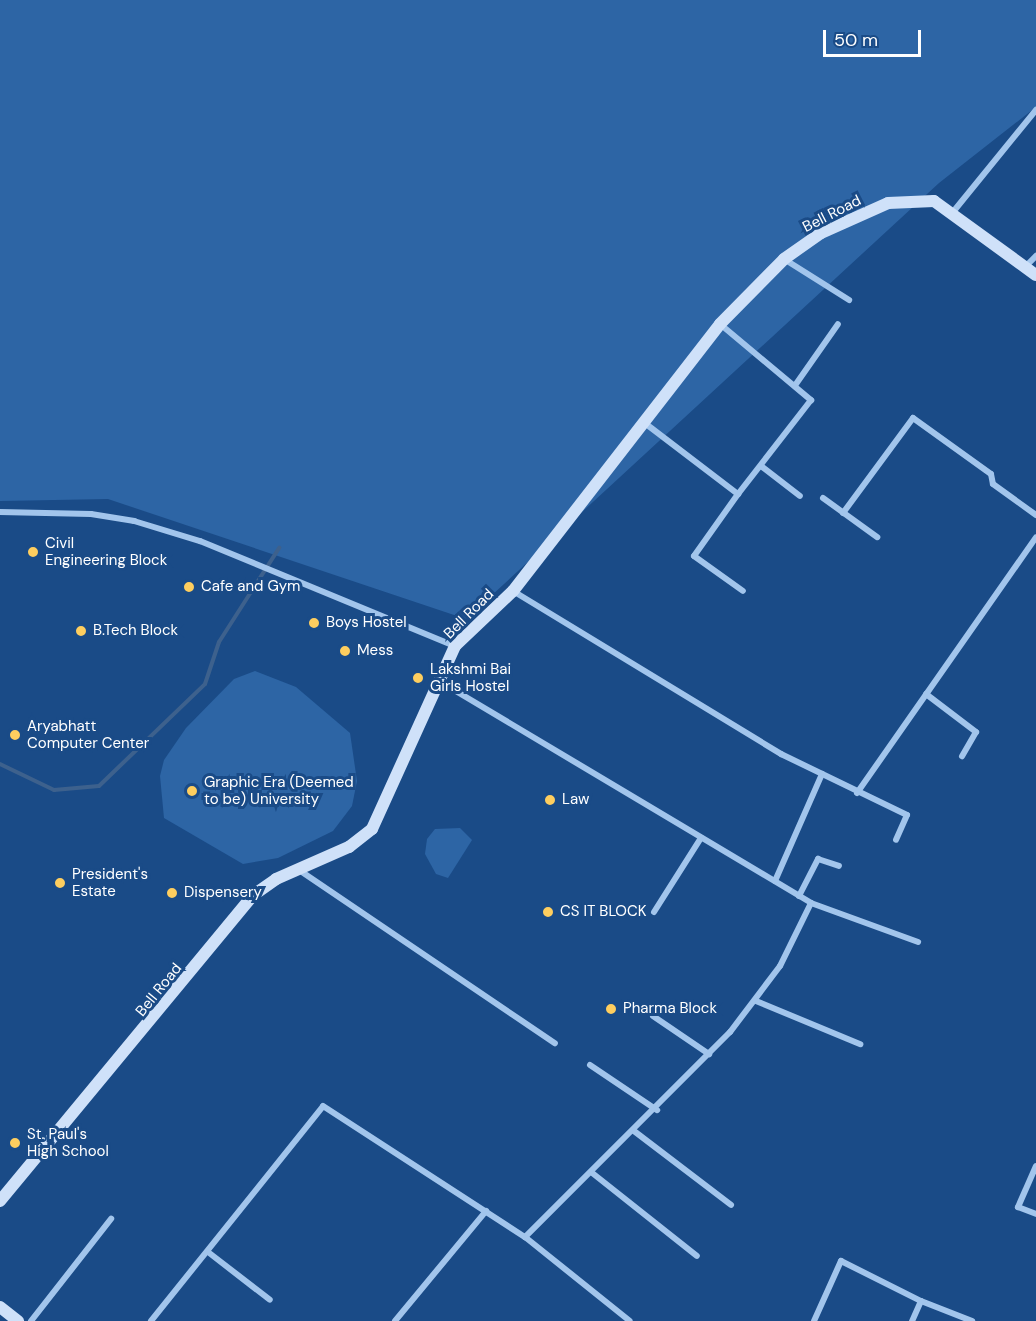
<!DOCTYPE html>
<style>
body{margin:0}
#map{position:relative;width:1036px;height:1321px;overflow:hidden;background:#1a4b87;font-family:"DM Sans",sans-serif}
div>[style]{position:absolute}
.green>*{inset:0;background:#2d65a5}
.stream>*{height:4px;margin:-2px;padding:0 2px;transform-origin:2px;border-radius:2px;background:#3d618d}
.street>*{height:6px;margin:-3px;padding:0 3px;transform-origin:3px;border-radius:3px;background:#a2c5ec}
.secondary>*{height:12px;margin:-6px;padding:0 6px;transform-origin:6px;border-radius:6px;background:#cfe1f9}
.dots>*{width:16px;height:16px;translate:-50% -50%;box-sizing:border-box;border:3px solid #1a4b87;border-radius:50%}
span{translate:-50% -50%;white-space:nowrap;text-align:center;line-height:1.15;-webkit-text-stroke:6px #1a4b87;paint-order:stroke}
.street-label{font-size:15px;color:#fff}
.poi-label{font-size:15px;color:#fff}
.left{translate:0 -50%;text-align:left}
.scale{position:absolute;left:823px;top:30px;width:98px;height:27px;box-sizing:border-box;border:3px solid #fff;border-top:0;padding-left:8px;font-size:18px;line-height:21px;white-space:nowrap;color:#fff;-webkit-text-stroke:4px #1a4b87;paint-order:stroke}
</style>
<div id="map">
<div class="green">
<i style="clip-path:polygon(0 0,1036px 0,1036px 107px,939px 183px,466px 619px,108px 499px,0 501px)"></i>
<i style="clip-path:polygon(255px 671px,296px 687px,350px 733px,357px 781px,352px 806px,333px 831px,278px 858px,243px 864px,164px 818px,160px 776px,164px 760px,186px 728px,234px 679px)"></i>
<i style="clip-path:polygon(460px 828px,472px 840px,448px 878px,436px 874px,425px 854px,427px 839px,435px 829px)"></i>
</div>
<div class="stream">
<i style="left:0;top:764px;width:60px;rotate:25.7deg"></i>
<i style="left:54px;top:790px;width:45px;rotate:-5.1deg"></i>
<i style="left:99px;top:786px;width:147px;rotate:-43.9deg"></i>
<i style="left:205px;top:684px;width:44px;rotate:-71.6deg"></i>
<i style="left:219px;top:642px;width:112px;rotate:-57.4deg"></i>
</div>
<div class="street">
<i style="left:953px;top:212px;width:132px;rotate:-50.9deg"></i>
<i style="left:784px;top:259px;width:77px;rotate:32.2deg"></i>
<i style="left:1025px;top:267px;width:16px;rotate:-45deg"></i>
<i style="left:720px;top:324px;width:119px;rotate:39.9deg"></i>
<i style="left:811px;top:400px;width:119px;rotate:127.8deg"></i>
<i style="left:796px;top:384px;width:73px;rotate:-55deg"></i>
<i style="left:646px;top:424px;width:116px;rotate:37.3deg"></i>
<i style="left:738px;top:494px;width:76px;rotate:125.4deg"></i>
<i style="left:694px;top:556px;width:60px;rotate:35.5deg"></i>
<i style="left:761px;top:466px;width:49px;rotate:37.6deg"></i>
<i style="left:823px;top:498px;width:67px;rotate:35.8deg"></i>
<i style="left:0;top:512px;width:91px;rotate:1.3deg"></i>
<i style="left:91px;top:514px;width:44px;rotate:9.2deg"></i>
<i style="left:134px;top:521px;width:69px;rotate:16.9deg"></i>
<i style="left:200px;top:541px;width:276px;rotate:22.4deg"></i>
<i style="left:843px;top:513px;width:118px;rotate:-53.6deg"></i>
<i style="left:913px;top:418px;width:96px;rotate:35.7deg"></i>
<i style="left:991px;top:474px;width:10px;rotate:79deg"></i>
<i style="left:993px;top:484px;width:53px;rotate:35.8deg"></i>
<i style="left:513px;top:591px;width:314px;rotate:31.3deg"></i>
<i style="left:781px;top:754px;width:140px;rotate:25.8deg"></i>
<i style="left:907px;top:815px;width:27px;rotate:114deg"></i>
<i style="left:439px;top:681px;width:433px;rotate:30.8deg"></i>
<i style="left:811px;top:903px;width:70px;rotate:116.2deg"></i>
<i style="left:780px;top:966px;width:83px;rotate:127.1deg"></i>
<i style="left:730px;top:1032px;width:290px;rotate:135deg"></i>
<i style="left:926px;top:694px;width:63px;rotate:37.2deg"></i>
<i style="left:976px;top:732px;width:28px;rotate:120deg"></i>
<i style="left:857px;top:793px;width:312px;rotate:-55deg"></i>
<i style="left:299px;top:870px;width:309px;rotate:34.1deg"></i>
<i style="left:775px;top:881px;width:117px;rotate:-66.3deg"></i>
<i style="left:799px;top:896px;width:42px;rotate:-62.8deg"></i>
<i style="left:818px;top:859px;width:22px;rotate:18deg"></i>
<i style="left:811px;top:903px;width:114px;rotate:20deg"></i>
<i style="left:654px;top:912px;width:88px;rotate:-57.6deg"></i>
<i style="left:756px;top:1001px;width:113px;rotate:22.5deg"></i>
<i style="left:653px;top:1016px;width:68px;rotate:34.2deg"></i>
<i style="left:590px;top:1065px;width:81px;rotate:33.9deg"></i>
<i style="left:634px;top:1131px;width:122px;rotate:37.3deg"></i>
<i style="left:1036px;top:1166px;width:45px;rotate:113.7deg"></i>
<i style="left:1018px;top:1207px;width:19px;rotate:21deg"></i>
<i style="left:591px;top:1172px;width:135px;rotate:38.4deg"></i>
<i style="left:208px;top:1252px;width:78px;rotate:37.7deg"></i>
<i style="left:921px;top:1301px;width:55px;rotate:21.4deg"></i>
<i style="left:31px;top:1321px;width:130px;rotate:-51.9deg"></i>
<i style="left:151px;top:1321px;width:275px;rotate:-51.3deg"></i>
<i style="left:323px;top:1106px;width:241px;rotate:33deg"></i>
<i style="left:525px;top:1237px;width:134px;rotate:38.7deg"></i>
<i style="left:395px;top:1321px;width:143px;rotate:-50.4deg"></i>
<i style="left:814px;top:1321px;width:66px;rotate:-65.8deg"></i>
<i style="left:841px;top:1261px;width:89px;rotate:26.6deg"></i>
<i style="left:921px;top:1301px;width:22px;rotate:114deg"></i>
</div>
<div class="secondary">
<i style="left:0;top:1201px;width:396px;rotate:-50.4deg"></i>
<i style="left:252px;top:896px;width:29px;rotate:-35deg"></i>
<i style="left:276px;top:879px;width:80px;rotate:-23.7deg"></i>
<i style="left:349px;top:847px;width:29px;rotate:-38deg"></i>
<i style="left:372px;top:829px;width:201px;rotate:-65.6deg"></i>
<i style="left:455px;top:646px;width:80px;rotate:-43.5deg"></i>
<i style="left:513px;top:591px;width:338px;rotate:-52.2deg"></i>
<i style="left:720px;top:324px;width:91px;rotate:-45.4deg"></i>
<i style="left:784px;top:259px;width:45px;rotate:-35.1deg"></i>
<i style="left:821px;top:233px;width:73px;rotate:-24.1deg"></i>
<i style="left:888px;top:203px;width:46px;rotate:-2.5deg"></i>
<i style="left:934px;top:201px;width:126px;rotate:36deg"></i>
<i style="left:0;top:1307px;width:23px;rotate:38deg"></i>
</div>
<div class="dots">
<i style="left:33px;top:552px;background:#fece5f"></i>
<i style="left:189px;top:587px;background:#fece5f"></i>
<i style="left:314px;top:623px;background:#fece5f"></i>
<i style="left:81px;top:631px;background:#fece5f"></i>
<i style="left:345px;top:651px;background:#fece5f"></i>
<i style="left:418px;top:678px;background:#fece5f"></i>
<i style="left:15px;top:735px;background:#fece5f"></i>
<i style="left:192px;top:791px;background:#fece5f"></i>
<i style="left:550px;top:800px;background:#fece5f"></i>
<i style="left:60px;top:883px;background:#fece5f"></i>
<i style="left:172px;top:893px;background:#fece5f"></i>
<i style="left:548px;top:912px;background:#fece5f"></i>
<i style="left:611px;top:1009px;background:#fece5f"></i>
<i style="left:15px;top:1143px;background:#fece5f"></i>
</div>
<div class="street-label">
<span style="left:832px;top:214px;rotate:-27deg">Bell Road</span>
<span style="left:469px;top:614px;rotate:-45deg">Bell Road</span>
<span style="left:159px;top:990px;rotate:-51deg">Bell Road</span>
</div>
<div class="poi-label">
<span class="left" style="left:45px;top:552px">Civil<br>Engineering Block</span>
<span class="left" style="left:201px;top:587px">Cafe and Gym</span>
<span class="left" style="left:326px;top:623px">Boys Hostel</span>
<span class="left" style="left:93px;top:631px">B.Tech Block</span>
<span class="left" style="left:357px;top:651px">Mess</span>
<span class="left" style="left:430px;top:678px">Lakshmi Bai<br>Girls Hostel</span>
<span class="left" style="left:27px;top:735px">Aryabhatt<br>Computer Center</span>
<span class="left" style="left:204px;top:791px">Graphic Era (Deemed<br>to be) University</span>
<span class="left" style="left:562px;top:800px">Law</span>
<span class="left" style="left:72px;top:883px">President's<br>Estate</span>
<span class="left" style="left:184px;top:893px">Dispensery</span>
<span class="left" style="left:560px;top:912px">CS IT BLOCK</span>
<span class="left" style="left:623px;top:1009px">Pharma Block</span>
<span class="left" style="left:27px;top:1143px">St. Paul's<br>High School</span>
</div>
<div class="scale">50 m</div>
</div>
